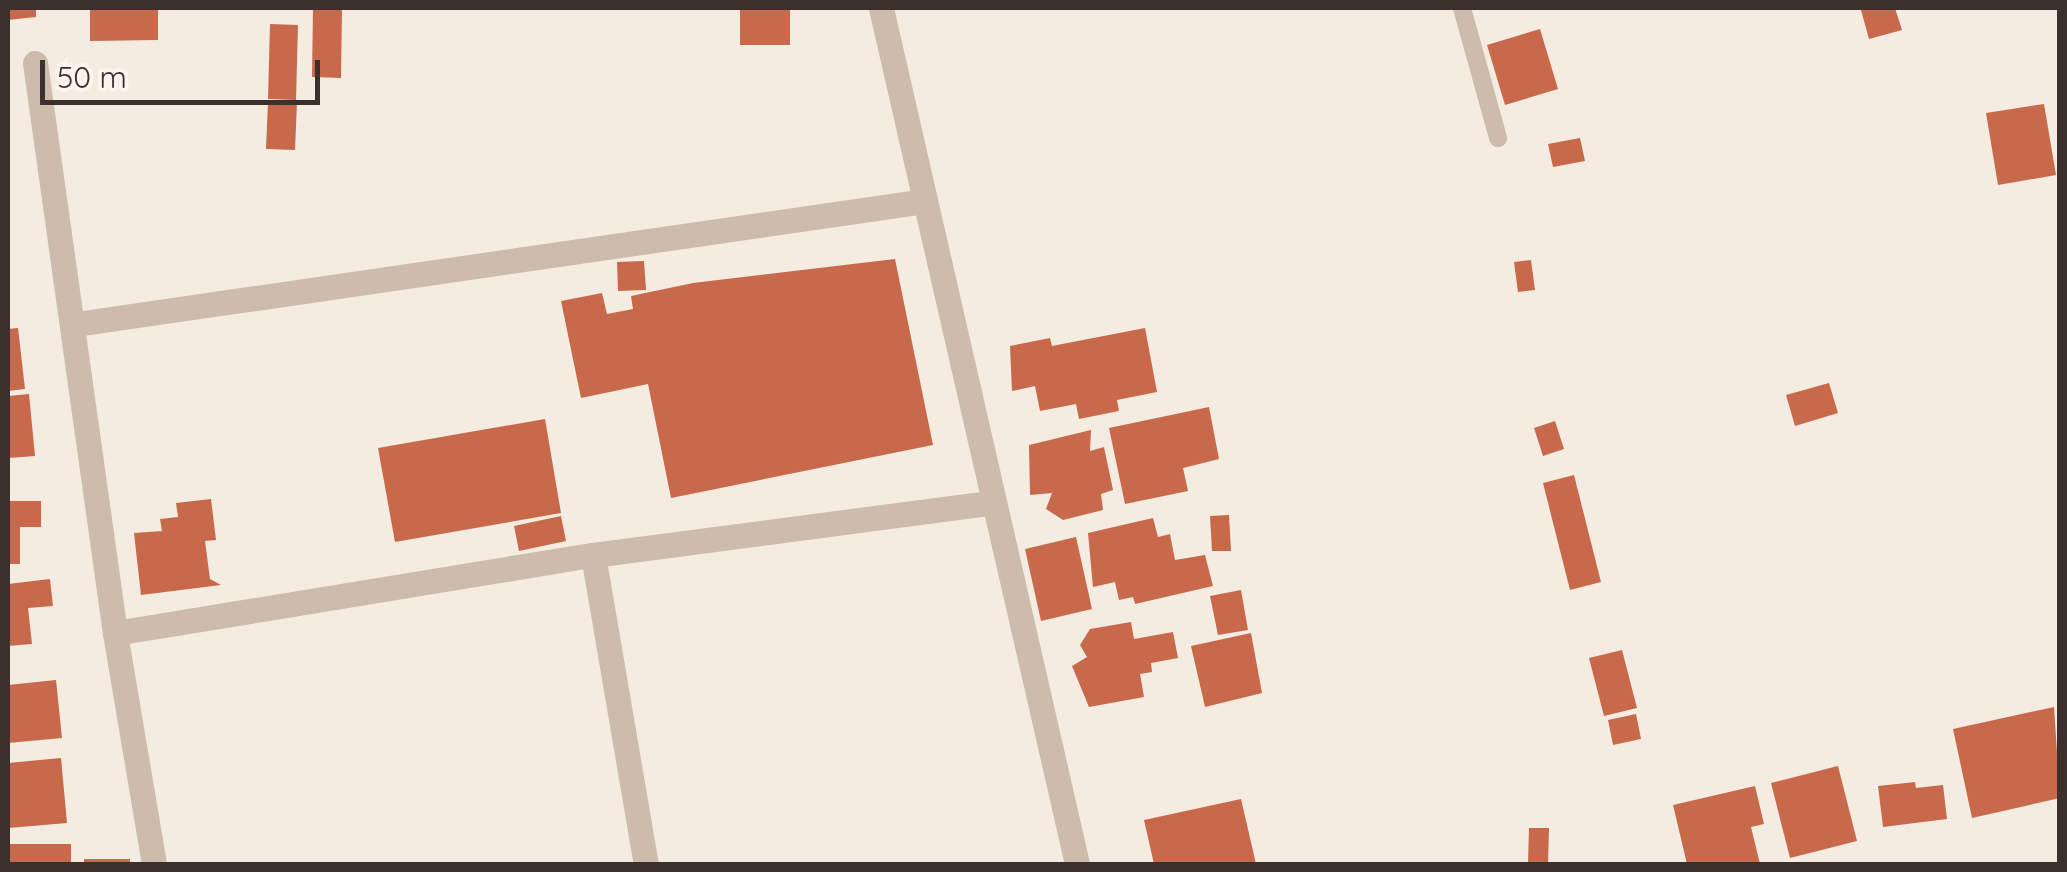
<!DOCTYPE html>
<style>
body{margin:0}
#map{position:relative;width:2067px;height:872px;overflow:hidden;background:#f4ebe1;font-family:Quicksand,sans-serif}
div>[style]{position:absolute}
.building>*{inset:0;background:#c8694b}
.service>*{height:18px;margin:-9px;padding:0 9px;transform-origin:9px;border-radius:9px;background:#cdbbac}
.minor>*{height:25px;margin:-12.5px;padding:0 12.5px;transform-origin:12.5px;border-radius:12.5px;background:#cdbbac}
span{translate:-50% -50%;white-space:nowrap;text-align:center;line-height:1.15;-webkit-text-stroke:10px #fbf5ee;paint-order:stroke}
.frame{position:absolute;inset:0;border:10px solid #3b302b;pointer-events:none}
.scale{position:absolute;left:40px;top:60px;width:280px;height:45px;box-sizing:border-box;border:5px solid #3b302b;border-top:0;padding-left:12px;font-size:30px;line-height:35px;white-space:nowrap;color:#3b302b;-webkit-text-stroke:8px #fbf5ee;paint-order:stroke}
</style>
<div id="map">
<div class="building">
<i style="clip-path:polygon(8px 8px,36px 8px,36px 17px,8px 20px)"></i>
<i style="clip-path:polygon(90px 8px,158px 8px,158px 40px,90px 41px)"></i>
<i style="clip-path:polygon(313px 8px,342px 8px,341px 78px,312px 77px)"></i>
<i style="clip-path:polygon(740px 8px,790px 8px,790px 45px,740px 45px)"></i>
<i style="clip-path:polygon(1895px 8px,1902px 30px,1869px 39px,1861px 10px)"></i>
<i style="clip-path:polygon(270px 24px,298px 25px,296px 100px,268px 99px)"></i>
<i style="clip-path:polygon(1540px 29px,1558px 89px,1505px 105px,1487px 45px)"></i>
<i style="clip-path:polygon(268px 102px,297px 102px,295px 150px,266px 149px)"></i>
<i style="clip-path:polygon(2044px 104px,2056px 175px,1998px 185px,1986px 113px)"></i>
<i style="clip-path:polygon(1580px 138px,1585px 161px,1553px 167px,1548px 144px)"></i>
<i style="clip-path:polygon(895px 259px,933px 445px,671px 498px,648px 384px,581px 398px,561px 301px,602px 293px,607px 314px,633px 309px,631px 296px,693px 283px)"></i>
<i style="clip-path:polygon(1531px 260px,1535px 290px,1518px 292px,1514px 262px)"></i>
<i style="clip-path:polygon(644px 261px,646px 290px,618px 291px,617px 262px)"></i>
<i style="clip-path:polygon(18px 328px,25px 389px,8px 391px,8px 329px)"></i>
<i style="clip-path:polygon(1145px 328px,1157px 392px,1117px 400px,1119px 411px,1079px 419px,1076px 404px,1040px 411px,1035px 386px,1012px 391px,1010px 346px,1050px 338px,1052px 346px)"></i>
<i style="clip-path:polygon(1829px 383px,1838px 413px,1795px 426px,1786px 395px)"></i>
<i style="clip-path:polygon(29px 394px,35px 456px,8px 458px,8px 396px)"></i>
<i style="clip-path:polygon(1209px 407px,1219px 459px,1183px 468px,1188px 491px,1125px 504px,1109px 428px)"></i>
<i style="clip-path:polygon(545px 419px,561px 513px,395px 542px,378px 448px)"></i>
<i style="clip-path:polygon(1555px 421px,1564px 449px,1543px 456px,1534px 428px)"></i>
<i style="clip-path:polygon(1091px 430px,1090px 451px,1104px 447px,1113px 490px,1101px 494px,1103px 510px,1063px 520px,1046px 509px,1052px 493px,1030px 495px,1029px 445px)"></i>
<i style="clip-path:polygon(1574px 475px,1601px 582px,1570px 590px,1543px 483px)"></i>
<i style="clip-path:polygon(211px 499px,216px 540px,205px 541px,210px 579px,221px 585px,141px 595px,134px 533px,162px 531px,160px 519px,178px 517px,176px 503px)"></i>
<i style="clip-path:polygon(8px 501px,41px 501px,41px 527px,20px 527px,20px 564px,8px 564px)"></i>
<i style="clip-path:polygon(1229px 515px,1231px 551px,1212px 551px,1210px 516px)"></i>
<i style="clip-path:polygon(561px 516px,566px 541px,519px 551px,514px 526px)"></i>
<i style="clip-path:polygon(1153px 518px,1158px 537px,1170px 534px,1175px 560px,1205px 555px,1213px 586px,1135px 604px,1133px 597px,1119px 600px,1115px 582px,1093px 587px,1088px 533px)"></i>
<i style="clip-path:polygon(1076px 537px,1092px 609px,1041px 621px,1025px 549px)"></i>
<i style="clip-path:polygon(50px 579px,53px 606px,28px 608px,32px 644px,8px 646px,8px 584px)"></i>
<i style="clip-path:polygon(1241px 590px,1248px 630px,1218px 635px,1210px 596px)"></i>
<i style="clip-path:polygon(1131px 622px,1134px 639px,1173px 632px,1178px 658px,1151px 663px,1152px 672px,1140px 674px,1144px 697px,1089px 707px,1072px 666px,1087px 657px,1080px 645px,1090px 629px)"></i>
<i style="clip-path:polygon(1251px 633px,1262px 693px,1205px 707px,1191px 646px)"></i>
<i style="clip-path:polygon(1622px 650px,1637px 708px,1604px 716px,1589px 658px)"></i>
<i style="clip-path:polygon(56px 680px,62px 738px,8px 743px,8px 685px)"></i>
<i style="clip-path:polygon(2054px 707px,2060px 798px,1972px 818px,1953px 729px)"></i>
<i style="clip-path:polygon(1636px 714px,1641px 739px,1613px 745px,1608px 720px)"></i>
<i style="clip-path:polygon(61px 758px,67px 823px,8px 828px,8px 763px)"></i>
<i style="clip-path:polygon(1838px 766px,1857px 841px,1790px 858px,1771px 783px)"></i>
<i style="clip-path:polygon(1915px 782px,1916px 788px,1943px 785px,1947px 819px,1883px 827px,1878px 786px)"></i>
<i style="clip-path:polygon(1755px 786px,1764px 824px,1751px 827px,1760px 864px,1687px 864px,1673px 805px)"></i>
<i style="clip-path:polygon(1241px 799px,1256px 864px,1154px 864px,1144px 820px)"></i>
<i style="clip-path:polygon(1529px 828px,1549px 828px,1548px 864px,1528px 864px)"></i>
<i style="clip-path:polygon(8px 844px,71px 844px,71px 864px,8px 864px)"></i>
<i style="clip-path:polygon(84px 859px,130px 859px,130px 864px,84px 864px)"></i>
</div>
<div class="service">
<i style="left:1462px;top:8px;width:135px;rotate:74.5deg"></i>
</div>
<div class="minor">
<i style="left:881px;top:8px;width:878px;rotate:77.1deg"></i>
<i style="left:35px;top:63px;width:576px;rotate:82.01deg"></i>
<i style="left:76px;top:324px;width:857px;rotate:-8.25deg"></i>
<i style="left:593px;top:555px;width:314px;rotate:80.3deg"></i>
<i style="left:154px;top:864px;width:234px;rotate:-99.6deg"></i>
<i style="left:115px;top:633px;width:484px;rotate:-9.3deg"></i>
<i style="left:593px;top:555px;width:400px;rotate:-7.5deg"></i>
</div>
<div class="frame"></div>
<div class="scale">50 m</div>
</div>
